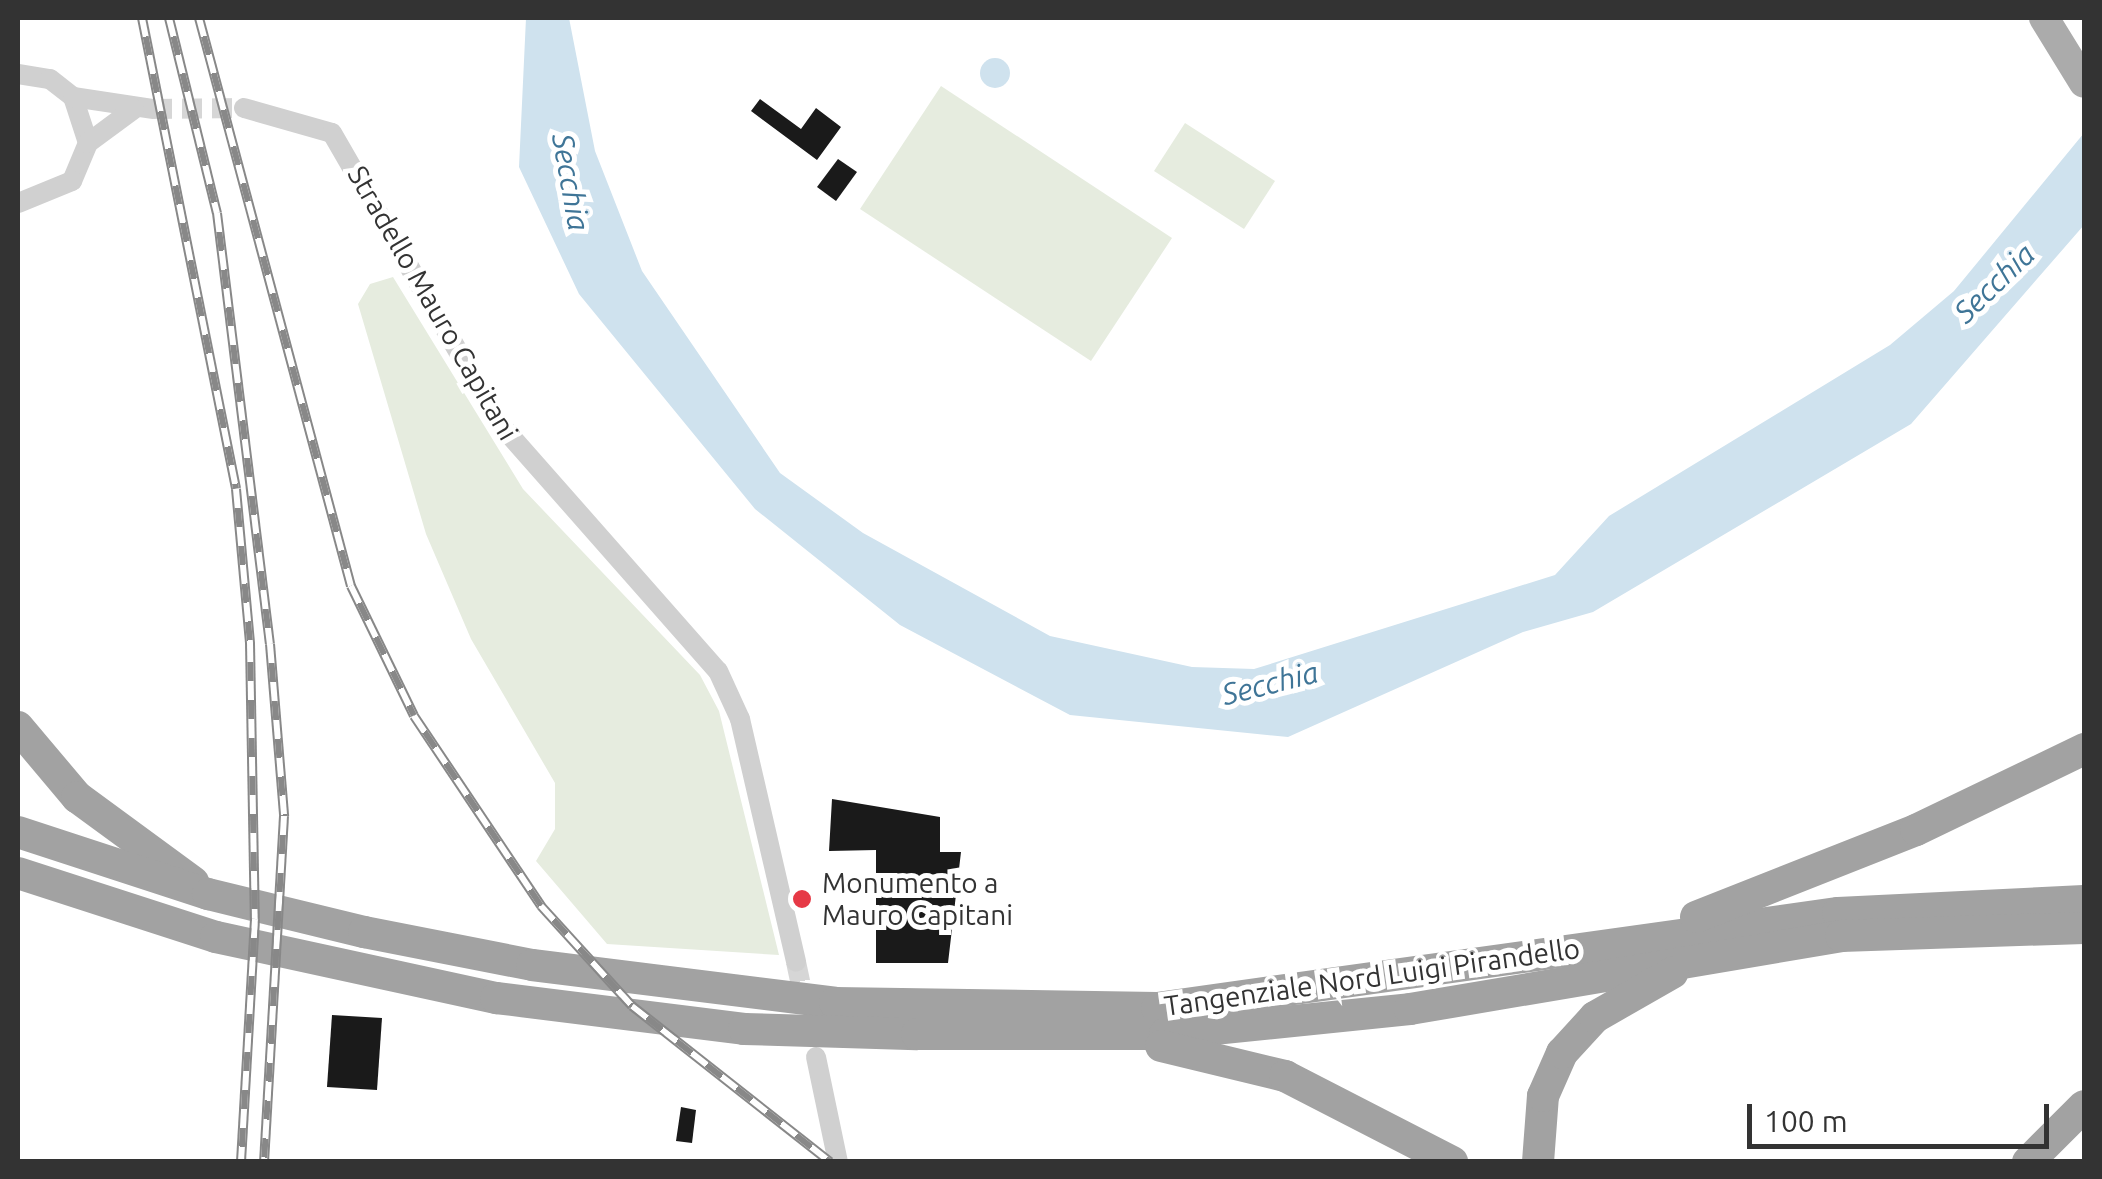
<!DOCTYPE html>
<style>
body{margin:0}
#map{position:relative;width:2102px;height:1179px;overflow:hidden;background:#fff;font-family:Ubuntu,sans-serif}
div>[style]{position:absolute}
.green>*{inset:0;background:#e6ecdf}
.water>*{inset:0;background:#cfe2ee}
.round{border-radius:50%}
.building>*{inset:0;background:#1a1a1a}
.minor-tunnel>*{height:20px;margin-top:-10px;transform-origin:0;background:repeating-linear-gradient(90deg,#d6d6d6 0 20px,transparent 0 30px)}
.minor>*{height:20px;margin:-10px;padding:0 10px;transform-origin:10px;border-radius:10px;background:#d0d0d0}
.primary>*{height:30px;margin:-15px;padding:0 15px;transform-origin:15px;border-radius:15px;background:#ababab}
.trunk>*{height:32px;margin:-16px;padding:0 16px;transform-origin:16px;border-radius:16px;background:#a2a2a2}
.rail>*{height:10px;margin-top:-5px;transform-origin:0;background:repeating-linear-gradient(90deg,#fff 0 19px,#888 0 38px);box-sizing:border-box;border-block:2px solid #888}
.dots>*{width:28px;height:28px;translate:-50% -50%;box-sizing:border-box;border:5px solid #fff;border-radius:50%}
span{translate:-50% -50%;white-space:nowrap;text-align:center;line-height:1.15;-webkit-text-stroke:10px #fff;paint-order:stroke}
.street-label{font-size:28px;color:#333}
.poi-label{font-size:28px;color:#333}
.left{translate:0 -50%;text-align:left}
.water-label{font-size:30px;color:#3f7597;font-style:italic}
.frame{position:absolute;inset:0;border:20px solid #333;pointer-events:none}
.scale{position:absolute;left:1747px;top:1104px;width:302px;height:45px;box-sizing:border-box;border:5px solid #333;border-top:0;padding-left:12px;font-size:30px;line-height:35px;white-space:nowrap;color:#333;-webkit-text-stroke:8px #fff;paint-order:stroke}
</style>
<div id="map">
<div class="green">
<i style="clip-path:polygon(941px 86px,1172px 238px,1091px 361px,860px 209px)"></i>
<i style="clip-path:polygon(1185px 123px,1275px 181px,1244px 229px,1154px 171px)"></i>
<i style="clip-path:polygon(393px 277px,523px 489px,700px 675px,719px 711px,779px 955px,607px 944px,536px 861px,555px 829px,555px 783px,471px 639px,426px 534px,358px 304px,370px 284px)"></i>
</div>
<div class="water">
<i style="clip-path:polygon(526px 18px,569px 18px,595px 151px,642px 271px,780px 473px,863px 533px,1050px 636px,1192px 667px,1254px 669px,1555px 575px,1609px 516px,1890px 345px,1954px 291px,2084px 133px,2084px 225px,1911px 424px,1593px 612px,1523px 632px,1288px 737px,1070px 715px,900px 625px,755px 509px,579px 294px,519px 167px)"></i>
<i class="round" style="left:980px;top:58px;width:30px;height:30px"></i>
</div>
<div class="building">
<i style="clip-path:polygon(760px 99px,801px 129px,816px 108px,841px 127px,817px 160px,751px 111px)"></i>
<i style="clip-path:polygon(838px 159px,857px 172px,836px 201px,817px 187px)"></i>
<i style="clip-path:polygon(832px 799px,940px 817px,940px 852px,961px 852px,948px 963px,876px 963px,876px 850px,829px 851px)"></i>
<i style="clip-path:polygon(332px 1015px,382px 1018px,377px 1090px,327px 1087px)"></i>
<i style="clip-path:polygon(681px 1107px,696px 1110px,692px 1143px,676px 1141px)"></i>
</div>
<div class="minor-tunnel">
<i style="left:152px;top:109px;width:92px;rotate:-0.6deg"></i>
<i style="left:796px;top:962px;width:48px;rotate:78deg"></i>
</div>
<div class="minor">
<i style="left:18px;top:74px;width:32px;rotate:9deg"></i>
<i style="left:50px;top:79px;width:29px;rotate:38deg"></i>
<i style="left:73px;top:97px;width:48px;rotate:71.9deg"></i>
<i style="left:88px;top:143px;width:41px;rotate:112.8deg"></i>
<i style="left:72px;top:181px;width:58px;rotate:157.8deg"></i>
<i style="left:73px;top:97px;width:80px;rotate:8.6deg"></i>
<i style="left:244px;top:108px;width:91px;rotate:15.9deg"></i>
<i style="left:332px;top:133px;width:336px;rotate:60deg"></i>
<i style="left:500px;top:424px;width:329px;rotate:48.6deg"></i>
<i style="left:718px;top:671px;width:53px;rotate:65.4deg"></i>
<i style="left:740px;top:719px;width:249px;rotate:77deg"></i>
<i style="left:88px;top:143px;width:57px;rotate:-36.5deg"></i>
<i style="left:816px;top:1057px;width:107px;rotate:78.2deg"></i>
</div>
<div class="primary">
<i style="left:2044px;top:18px;width:76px;rotate:58.4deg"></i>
</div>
<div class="trunk">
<i style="left:18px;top:727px;width:92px;rotate:49.9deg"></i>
<i style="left:77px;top:797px;width:144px;rotate:36.2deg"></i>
<i style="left:18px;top:832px;width:200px;rotate:18.1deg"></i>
<i style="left:208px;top:894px;width:161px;rotate:13.7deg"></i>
<i style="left:364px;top:932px;width:171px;rotate:11.1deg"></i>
<i style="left:532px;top:965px;width:305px;rotate:7.1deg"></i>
<i style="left:835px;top:1003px;width:322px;rotate:0.9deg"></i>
<i style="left:1157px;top:1008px;width:688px;rotate:-7.94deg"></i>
<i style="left:1838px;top:913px;width:246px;rotate:-2.8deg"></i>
<i style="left:18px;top:873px;width:208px;rotate:17.9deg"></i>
<i style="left:216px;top:937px;width:287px;rotate:12.3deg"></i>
<i style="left:496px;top:998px;width:250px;rotate:7.1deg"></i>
<i style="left:744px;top:1029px;width:173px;rotate:1.7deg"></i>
<i style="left:917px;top:1034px;width:248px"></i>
<i style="left:1165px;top:1034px;width:246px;rotate:-5.8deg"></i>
<i style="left:1410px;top:1009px;width:437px;rotate:-9.6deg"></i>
<i style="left:1841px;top:936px;width:243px;rotate:-1.9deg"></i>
<i style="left:1696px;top:917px;width:237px;rotate:-21.6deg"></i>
<i style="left:1916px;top:830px;width:187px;rotate:-25.7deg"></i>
<i style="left:1161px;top:1046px;width:128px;rotate:13.6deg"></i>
<i style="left:1285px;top:1076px;width:188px;rotate:27.2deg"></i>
<i style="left:1538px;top:1162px;width:66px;rotate:-85.7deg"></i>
<i style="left:1543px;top:1096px;width:47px;rotate:-66.2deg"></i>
<i style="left:1562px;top:1053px;width:49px;rotate:-47.5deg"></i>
<i style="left:1595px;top:1017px;width:89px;rotate:-29.7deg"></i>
<i style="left:2028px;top:1162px;width:79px;rotate:-45deg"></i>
</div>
<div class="rail">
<i style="left:142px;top:18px;width:480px;rotate:78.7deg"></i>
<i style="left:236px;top:489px;width:155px;rotate:84.8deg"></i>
<i style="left:250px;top:643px;width:276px;rotate:89deg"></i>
<i style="left:255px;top:919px;width:243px;rotate:93.3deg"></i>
<i style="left:169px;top:18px;width:201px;rotate:76.2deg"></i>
<i style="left:217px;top:213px;width:434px;rotate:83deg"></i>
<i style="left:270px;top:644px;width:173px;rotate:85.3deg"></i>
<i style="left:284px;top:816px;width:347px;rotate:93.3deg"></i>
<i style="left:199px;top:18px;width:588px;rotate:75.02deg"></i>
<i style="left:351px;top:586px;width:144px;rotate:64.1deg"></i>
<i style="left:414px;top:716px;width:229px;rotate:56.2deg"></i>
<i style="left:541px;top:906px;width:135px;rotate:47.7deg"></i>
<i style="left:632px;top:1006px;width:252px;rotate:38.2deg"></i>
</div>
<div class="dots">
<i style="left:802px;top:899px;background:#e63946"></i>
</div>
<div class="street-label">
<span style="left:433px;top:303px;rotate:60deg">Stradello Mauro Capitani</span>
<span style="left:1372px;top:977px;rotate:-8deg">Tangenziale Nord Luigi Pirandello</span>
</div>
<div class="poi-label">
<span class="left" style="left:822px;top:899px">Monumento a<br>Mauro Capitani</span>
</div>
<div class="water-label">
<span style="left:571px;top:182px;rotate:80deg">Secchia</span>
<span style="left:1994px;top:283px;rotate:-44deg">Secchia</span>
<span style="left:1270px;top:683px;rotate:-14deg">Secchia</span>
</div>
<div class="frame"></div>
<div class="scale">100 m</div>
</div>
